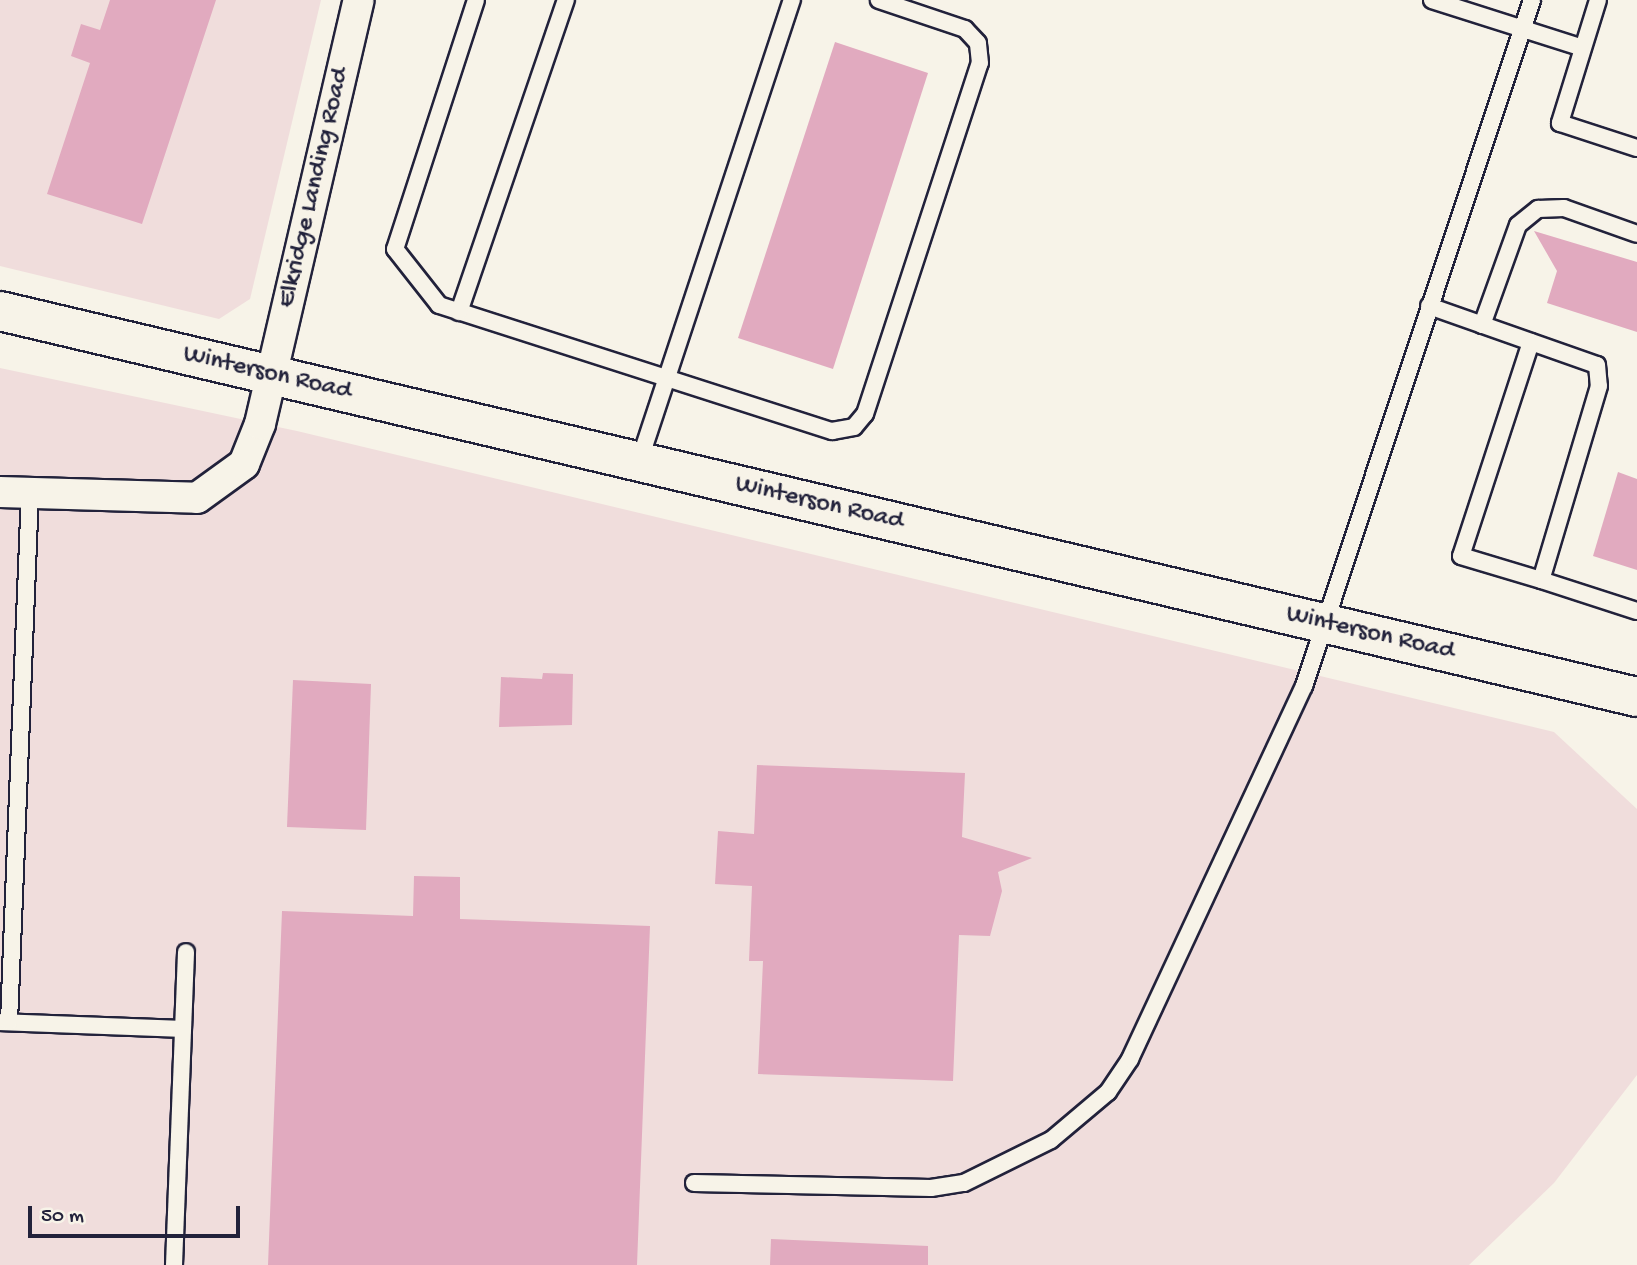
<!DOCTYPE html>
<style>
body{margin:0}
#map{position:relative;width:1637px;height:1265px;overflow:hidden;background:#f7f3e8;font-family:"Gochi Hand",sans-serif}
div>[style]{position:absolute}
.built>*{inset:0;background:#f0dddc}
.building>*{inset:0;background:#e1aabf}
.roads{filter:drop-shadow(2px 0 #22223b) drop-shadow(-2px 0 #22223b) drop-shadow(0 2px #22223b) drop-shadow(0 -2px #22223b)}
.service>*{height:16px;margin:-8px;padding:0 8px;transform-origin:8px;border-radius:8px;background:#f7f3e8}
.minor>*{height:30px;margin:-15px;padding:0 15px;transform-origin:15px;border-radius:15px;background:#f7f3e8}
.tertiary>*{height:38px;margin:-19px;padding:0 19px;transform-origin:19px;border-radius:19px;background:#f7f3e8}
span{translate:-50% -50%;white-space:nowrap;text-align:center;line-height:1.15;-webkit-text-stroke:5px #f7f3e8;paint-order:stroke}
.street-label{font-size:26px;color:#22223b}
.scale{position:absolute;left:28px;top:1206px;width:212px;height:32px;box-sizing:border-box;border:4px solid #22223b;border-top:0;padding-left:9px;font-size:21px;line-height:24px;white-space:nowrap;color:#22223b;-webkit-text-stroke:5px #f7f3e8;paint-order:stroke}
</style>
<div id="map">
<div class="built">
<i style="clip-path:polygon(0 0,321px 0,250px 299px,219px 319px,0 266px)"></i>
<i style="clip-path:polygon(0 368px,297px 431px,1554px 732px,1637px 809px,1637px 1075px,1554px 1183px,1469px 1265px,0 1265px)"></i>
</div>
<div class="building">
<i style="clip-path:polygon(110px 0,216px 0,142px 224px,47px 194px,90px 63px,71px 56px,81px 24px,100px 30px)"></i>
<i style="clip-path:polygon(835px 42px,928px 73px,833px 369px,738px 338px)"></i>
<i style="clip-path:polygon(1534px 231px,1637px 262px,1637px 332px,1547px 303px,1557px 271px)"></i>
<i style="clip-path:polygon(1618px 472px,1637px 479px,1637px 570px,1593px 556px)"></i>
<i style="clip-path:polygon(543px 673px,573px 674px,572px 725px,499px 727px,501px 677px,542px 679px)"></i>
<i style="clip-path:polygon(293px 680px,371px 684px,366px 830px,287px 827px)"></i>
<i style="clip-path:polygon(757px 765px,965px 773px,962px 837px,1032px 858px,998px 872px,1002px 891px,990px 936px,959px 935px,953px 1081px,758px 1074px,763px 961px,749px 961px,752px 886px,715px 884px,718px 831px,754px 834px)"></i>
<i style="clip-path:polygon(414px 876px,460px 877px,460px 919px,650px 926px,637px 1265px,268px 1265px,282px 911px,413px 916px)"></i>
<i style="clip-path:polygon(771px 1239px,928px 1246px,928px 1265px,770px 1265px)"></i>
</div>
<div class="roads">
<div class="service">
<i style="left:476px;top:0;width:262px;rotate:108deg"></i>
<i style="left:395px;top:249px;width:71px;rotate:51.8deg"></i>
<i style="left:439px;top:305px;width:413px;rotate:17.8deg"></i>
<i style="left:832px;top:431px;width:22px;rotate:-10deg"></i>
<i style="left:854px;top:427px;width:17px;rotate:-50deg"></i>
<i style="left:865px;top:414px;width:369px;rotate:-71.9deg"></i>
<i style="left:980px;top:63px;width:20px;rotate:-96deg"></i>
<i style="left:978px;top:43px;width:19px;rotate:-133deg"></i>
<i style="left:965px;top:29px;width:91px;rotate:-161.4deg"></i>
<i style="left:1432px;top:0;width:158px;rotate:17.6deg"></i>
<i style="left:1598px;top:0;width:129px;rotate:107.2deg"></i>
<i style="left:1560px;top:123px;width:81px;rotate:18deg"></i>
<i style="left:1429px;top:306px;width:178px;rotate:19.4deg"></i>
<i style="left:1597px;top:365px;width:21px;rotate:85deg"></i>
<i style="left:1599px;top:386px;width:202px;rotate:106.6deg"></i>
<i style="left:1541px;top:580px;width:101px;rotate:17.9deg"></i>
<i style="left:459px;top:312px;width:330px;rotate:-71.1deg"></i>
<i style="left:1482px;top:325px;width:106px;rotate:-70.2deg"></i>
<i style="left:1518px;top:225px;width:26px;rotate:-39deg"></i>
<i style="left:1538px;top:209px;width:26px;rotate:-2deg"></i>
<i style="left:1564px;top:208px;width:77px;rotate:19.6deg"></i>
<i style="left:1531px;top:342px;width:225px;rotate:108.1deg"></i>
<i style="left:1461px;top:556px;width:84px;rotate:16.7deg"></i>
<i style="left:639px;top:462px;width:487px;rotate:-71.7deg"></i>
<i style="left:0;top:1022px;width:183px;rotate:2.2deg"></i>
<i style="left:9px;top:1022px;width:529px;rotate:-87.73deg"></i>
<i style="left:694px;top:1183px;width:237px;rotate:1.2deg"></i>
<i style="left:931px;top:1188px;width:33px;rotate:-9deg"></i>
<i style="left:964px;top:1183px;width:97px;rotate:-26.3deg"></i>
<i style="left:1051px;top:1140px;width:75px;rotate:-40.1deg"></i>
<i style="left:1108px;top:1092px;width:40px;rotate:-56deg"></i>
<i style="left:1130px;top:1059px;width:412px;rotate:-65deg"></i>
<i style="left:1304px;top:686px;width:723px;rotate:-71.62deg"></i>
<i style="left:174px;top:1265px;width:313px;rotate:-87.8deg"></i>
</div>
<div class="minor">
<i style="left:0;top:492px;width:197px;rotate:1.7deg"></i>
<i style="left:197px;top:498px;width:58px;rotate:-35.9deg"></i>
<i style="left:244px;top:464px;width:43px;rotate:-68.2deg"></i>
<i style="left:260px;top:424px;width:435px;rotate:-76.9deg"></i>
</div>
<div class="tertiary">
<i style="left:0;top:311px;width:1682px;rotate:13.27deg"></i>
</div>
</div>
<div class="street-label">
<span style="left:315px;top:188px;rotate:-77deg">Elkridge Landing Road</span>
<span style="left:267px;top:374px;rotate:13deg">Winterson Road</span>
<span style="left:819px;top:504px;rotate:13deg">Winterson Road</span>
<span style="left:1370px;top:634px;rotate:13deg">Winterson Road</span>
</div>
<div class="scale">50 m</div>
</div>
